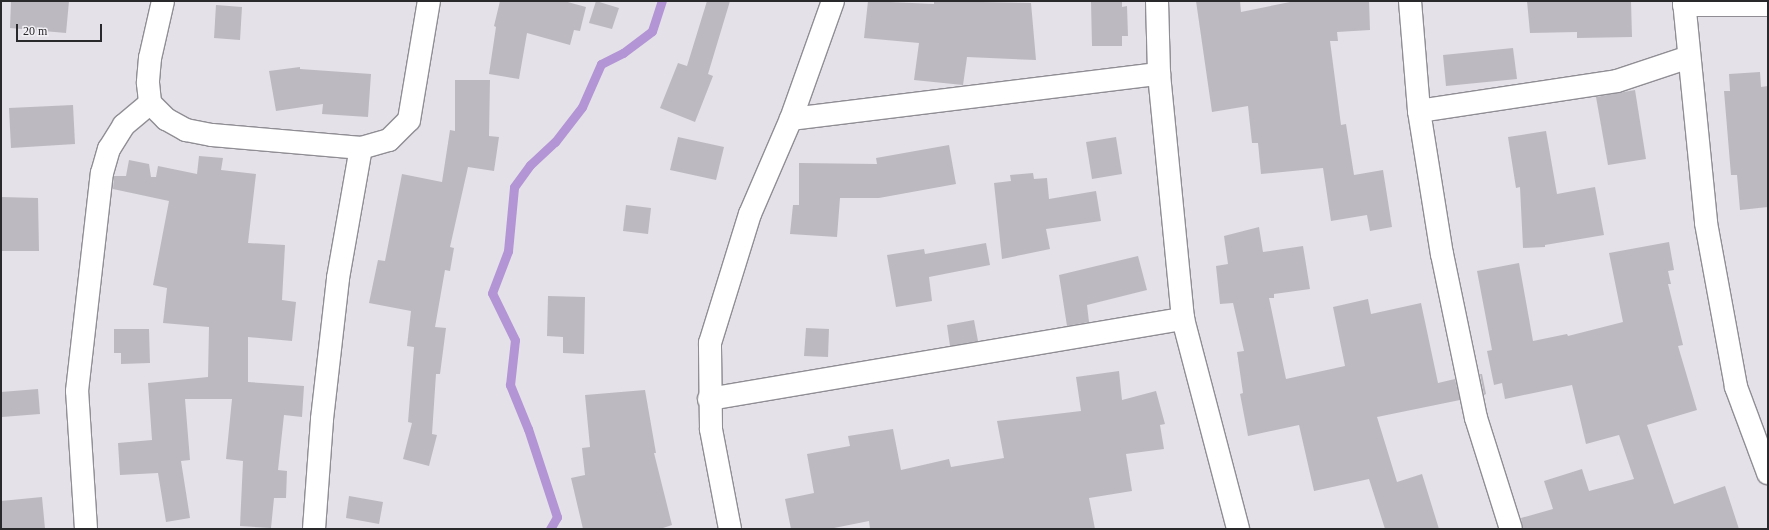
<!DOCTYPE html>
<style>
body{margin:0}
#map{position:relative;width:1769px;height:530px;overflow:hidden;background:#e4e1e8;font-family:"Times New Roman",serif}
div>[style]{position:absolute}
.stream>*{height:9px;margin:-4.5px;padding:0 4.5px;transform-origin:4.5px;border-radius:4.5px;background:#b394d5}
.building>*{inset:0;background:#bcbac0}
.roads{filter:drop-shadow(1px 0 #908e94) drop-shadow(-1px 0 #908e94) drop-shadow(0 1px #908e94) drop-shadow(0 -1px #908e94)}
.street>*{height:22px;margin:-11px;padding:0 11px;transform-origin:11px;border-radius:11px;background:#fff}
span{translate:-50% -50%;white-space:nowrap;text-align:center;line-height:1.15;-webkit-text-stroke:3px #f2eff5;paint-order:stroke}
.frame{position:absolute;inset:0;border:2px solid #29282b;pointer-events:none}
.scale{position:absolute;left:16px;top:24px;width:86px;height:18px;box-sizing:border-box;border:2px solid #29282b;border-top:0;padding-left:5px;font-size:12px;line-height:14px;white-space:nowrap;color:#29282b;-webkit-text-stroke:3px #f2eff5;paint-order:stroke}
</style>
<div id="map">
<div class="stream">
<i style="left:550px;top:529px;width:14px;rotate:-60deg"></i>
<i style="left:557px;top:517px;width:93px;rotate:-108.2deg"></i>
<i style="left:528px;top:429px;width:48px;rotate:-112.2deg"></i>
<i style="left:510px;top:385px;width:45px;rotate:-83.7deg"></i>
<i style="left:515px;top:340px;width:52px;rotate:-116.1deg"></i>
<i style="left:492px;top:293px;width:45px;rotate:-69.1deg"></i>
<i style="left:508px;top:251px;width:64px;rotate:-84.6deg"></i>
<i style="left:514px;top:187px;width:27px;rotate:-54deg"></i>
<i style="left:530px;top:165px;width:34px;rotate:-43deg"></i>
<i style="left:555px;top:142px;width:44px;rotate:-52.4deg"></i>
<i style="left:582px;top:107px;width:47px;rotate:-66.2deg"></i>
<i style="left:601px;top:64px;width:25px;rotate:-27deg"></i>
<i style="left:623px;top:53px;width:36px;rotate:-37deg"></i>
<i style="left:652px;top:31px;width:32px;rotate:-72deg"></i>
</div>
<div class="building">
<i style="clip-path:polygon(41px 1px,69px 1px,66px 33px,10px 28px,11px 2px)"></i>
<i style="clip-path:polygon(500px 1px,564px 1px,586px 7px,580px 31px,574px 30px,570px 45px,527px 33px,519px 79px,489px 74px,496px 27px,494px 26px)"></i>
<i style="clip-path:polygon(596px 1px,619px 8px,612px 29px,589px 23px)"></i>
<i style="clip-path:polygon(707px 1px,730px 1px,708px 74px,713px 76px,695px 122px,660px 108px,678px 63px,687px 66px)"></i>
<i style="clip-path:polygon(868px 1px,934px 4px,934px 1px,1031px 3px,1036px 60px,967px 57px,963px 85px,914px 80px,919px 43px,864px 38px)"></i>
<i style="clip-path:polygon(1196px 1px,1240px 1px,1241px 12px,1295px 1px,1369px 1px,1370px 30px,1337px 32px,1338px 41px,1330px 41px,1341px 125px,1346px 124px,1354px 175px,1383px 170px,1392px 227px,1370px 231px,1367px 215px,1331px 221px,1323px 168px,1261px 174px,1258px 143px,1252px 143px,1248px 106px,1212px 112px)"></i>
<i style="clip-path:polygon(1527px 1px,1631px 1px,1632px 37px,1577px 38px,1577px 32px,1530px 33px)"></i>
<i style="clip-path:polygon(1091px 2px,1122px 2px,1122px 7px,1127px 6px,1128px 36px,1122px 36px,1122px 46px,1092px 46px)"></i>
<i style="clip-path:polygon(216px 5px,242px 7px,240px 40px,214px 38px)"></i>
<i style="clip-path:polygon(1513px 48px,1517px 79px,1446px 86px,1443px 55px)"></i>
<i style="clip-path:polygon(300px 67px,300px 69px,371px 74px,368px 117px,322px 114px,323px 104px,276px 111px,269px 71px)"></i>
<i style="clip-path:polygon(1760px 72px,1761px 87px,1768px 86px,1768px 207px,1740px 210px,1737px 175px,1731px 175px,1724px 91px,1730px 91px,1729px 74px)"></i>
<i style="clip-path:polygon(455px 80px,490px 80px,489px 136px,499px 137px,494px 171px,468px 167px,450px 247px,454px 248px,450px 271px,445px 270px,435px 327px,446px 328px,440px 374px,436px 374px,432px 434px,437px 435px,429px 466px,403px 459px,412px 423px,408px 422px,414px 347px,407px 346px,411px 311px,369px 303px,378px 260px,385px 261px,402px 174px,442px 182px,450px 130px,455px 131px)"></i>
<i style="clip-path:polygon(1635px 90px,1646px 159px,1608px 165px,1596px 97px)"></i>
<i style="clip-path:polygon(73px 105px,75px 144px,11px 148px,9px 108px)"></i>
<i style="clip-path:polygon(1546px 131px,1557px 194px,1595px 187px,1604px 235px,1545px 245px,1545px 247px,1523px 248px,1520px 187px,1516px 188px,1508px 137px)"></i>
<i style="clip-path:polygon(678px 137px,724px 147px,716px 180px,670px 170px)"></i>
<i style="clip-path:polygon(1116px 137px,1122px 174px,1092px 179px,1086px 142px)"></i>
<i style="clip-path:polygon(949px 145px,956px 184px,879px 198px,840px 198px,837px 237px,790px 234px,793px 205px,799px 205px,799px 163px,877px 164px,876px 158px)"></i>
<i style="clip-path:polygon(199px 156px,223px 158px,221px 170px,256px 174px,248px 243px,285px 245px,282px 300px,296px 302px,292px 341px,248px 337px,248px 382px,304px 386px,302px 417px,284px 415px,278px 470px,287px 471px,286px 498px,274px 498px,271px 528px,240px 526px,243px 461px,226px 459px,232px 399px,185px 399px,190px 460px,181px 461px,190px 518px,166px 522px,158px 473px,120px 475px,118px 443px,152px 440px,148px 383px,208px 377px,209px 327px,163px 323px,167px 288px,153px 285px,169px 201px,113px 189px,114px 176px,126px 176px,129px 160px,149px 164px,151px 177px,156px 177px,158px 166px,197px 174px)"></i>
<i style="clip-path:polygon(1033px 173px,1034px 179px,1047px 178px,1049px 199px,1096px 191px,1101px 221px,1046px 229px,1050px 249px,1002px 259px,994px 183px,1011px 181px,1010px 175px)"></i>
<i style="clip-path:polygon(1px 197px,38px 198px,39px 251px,1px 251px)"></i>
<i style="clip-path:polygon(626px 205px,651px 208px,648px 234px,623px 231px)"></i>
<i style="clip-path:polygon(1259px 227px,1263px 252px,1303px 246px,1310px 289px,1274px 294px,1274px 298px,1269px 298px,1286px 379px,1345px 366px,1333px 307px,1368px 299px,1371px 314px,1421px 303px,1438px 383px,1455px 379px,1460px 400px,1377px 417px,1397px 482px,1422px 474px,1439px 529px,1385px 529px,1369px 479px,1314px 491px,1299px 425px,1248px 436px,1240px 394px,1243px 393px,1237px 352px,1244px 351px,1233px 303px,1220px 304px,1216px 266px,1228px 264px,1224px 236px)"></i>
<i style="clip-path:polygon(1669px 242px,1674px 270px,1668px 271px,1671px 284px,1668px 284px,1683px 345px,1678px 346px,1697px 410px,1647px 425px,1674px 504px,1725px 486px,1739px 529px,1523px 529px,1521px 518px,1553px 509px,1544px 481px,1582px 469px,1589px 491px,1634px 479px,1619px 435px,1586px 444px,1572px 385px,1505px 399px,1502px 383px,1494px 385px,1487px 351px,1492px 350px,1477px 271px,1519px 263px,1533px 341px,1567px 334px,1568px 336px,1623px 322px,1609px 253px)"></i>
<i style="clip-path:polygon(986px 243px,990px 265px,929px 277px,932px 301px,896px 307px,887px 255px,924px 249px,925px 254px)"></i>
<i style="clip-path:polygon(1138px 256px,1147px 290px,1087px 305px,1089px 322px,1067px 326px,1059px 275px)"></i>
<i style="clip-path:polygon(548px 296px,585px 297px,584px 354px,563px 353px,563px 337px,547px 336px)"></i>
<i style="clip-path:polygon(974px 320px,978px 341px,950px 346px,947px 325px)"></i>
<i style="clip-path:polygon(806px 328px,829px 329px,828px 357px,804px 356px)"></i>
<i style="clip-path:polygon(114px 329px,149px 329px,150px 363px,121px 364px,121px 353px,114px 353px)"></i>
<i style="clip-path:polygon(1119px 371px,1122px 400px,1156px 391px,1165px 424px,1160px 425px,1164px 449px,1126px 454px,1132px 491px,1089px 498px,1095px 529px,870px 529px,869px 521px,829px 529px,791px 529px,785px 499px,814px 493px,807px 454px,850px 446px,848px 436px,893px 429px,901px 470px,949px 459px,951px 467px,1004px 458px,997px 421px,1081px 411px,1076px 377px)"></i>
<i style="clip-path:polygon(1480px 374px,1482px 374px,1486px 394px,1484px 395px)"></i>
<i style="clip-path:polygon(38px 389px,40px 414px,2px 417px,1px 392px)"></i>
<i style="clip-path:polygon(645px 390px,656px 453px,654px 453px,672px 525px,660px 529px,583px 529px,571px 478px,585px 475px,582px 448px,590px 447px,585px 395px)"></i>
<i style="clip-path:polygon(349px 496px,383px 502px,379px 524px,346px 518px)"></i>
<i style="clip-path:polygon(42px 497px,45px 529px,1px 529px,1px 501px)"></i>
</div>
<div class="roads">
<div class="street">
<i style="left:163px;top:1px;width:58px;rotate:102.8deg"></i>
<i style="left:150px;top:58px;width:25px;rotate:95deg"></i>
<i style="left:148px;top:83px;width:20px;rotate:84deg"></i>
<i style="left:150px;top:103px;width:23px;rotate:45deg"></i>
<i style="left:166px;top:119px;width:23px;rotate:29deg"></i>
<i style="left:186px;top:130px;width:26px;rotate:11deg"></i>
<i style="left:212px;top:135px;width:150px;rotate:5deg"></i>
<i style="left:361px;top:148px;width:29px;rotate:-16deg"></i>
<i style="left:389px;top:140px;width:28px;rotate:-45deg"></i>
<i style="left:409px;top:120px;width:121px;rotate:-80.5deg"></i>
<i style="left:1157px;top:1px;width:73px;rotate:88.4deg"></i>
<i style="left:1159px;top:74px;width:246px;rotate:84.4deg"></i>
<i style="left:1183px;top:319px;width:217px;rotate:75.3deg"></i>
<i style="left:1410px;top:1px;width:110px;rotate:85.3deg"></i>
<i style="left:1419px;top:111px;width:145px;rotate:80.9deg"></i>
<i style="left:1442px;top:254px;width:167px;rotate:78.3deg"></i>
<i style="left:1476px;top:418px;width:116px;rotate:72.5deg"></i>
<i style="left:1684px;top:1px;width:223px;rotate:84.3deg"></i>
<i style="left:1706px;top:223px;width:167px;rotate:79.6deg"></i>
<i style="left:1736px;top:387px;width:92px;rotate:69.6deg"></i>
<i style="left:1684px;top:5px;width:84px"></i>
<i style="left:1419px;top:111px;width:200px;rotate:-8.6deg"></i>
<i style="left:1617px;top:81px;width:76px;rotate:-18.4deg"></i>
<i style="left:791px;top:119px;width:371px;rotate:-7deg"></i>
<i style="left:709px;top:399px;width:481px;rotate:-9.6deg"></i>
<i style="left:86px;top:529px;width:138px;rotate:-93.7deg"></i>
<i style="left:77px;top:391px;width:219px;rotate:-83.5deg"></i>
<i style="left:102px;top:173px;width:25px;rotate:-74deg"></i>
<i style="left:109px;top:149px;width:28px;rotate:-58deg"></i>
<i style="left:124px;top:125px;width:34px;rotate:-40deg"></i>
<i style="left:314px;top:529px;width:110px;rotate:-85.8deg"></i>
<i style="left:322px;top:419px;width:142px;rotate:-83.5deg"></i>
<i style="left:338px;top:278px;width:132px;rotate:-80deg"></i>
<i style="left:730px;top:529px;width:102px;rotate:-100.8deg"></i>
<i style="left:711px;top:429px;width:86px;rotate:-90.7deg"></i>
<i style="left:710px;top:343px;width:135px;rotate:-72.8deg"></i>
<i style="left:750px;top:214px;width:103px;rotate:-66.7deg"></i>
<i style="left:791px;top:119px;width:125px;rotate:-70.4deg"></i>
</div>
</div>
<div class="frame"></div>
<div class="scale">20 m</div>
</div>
